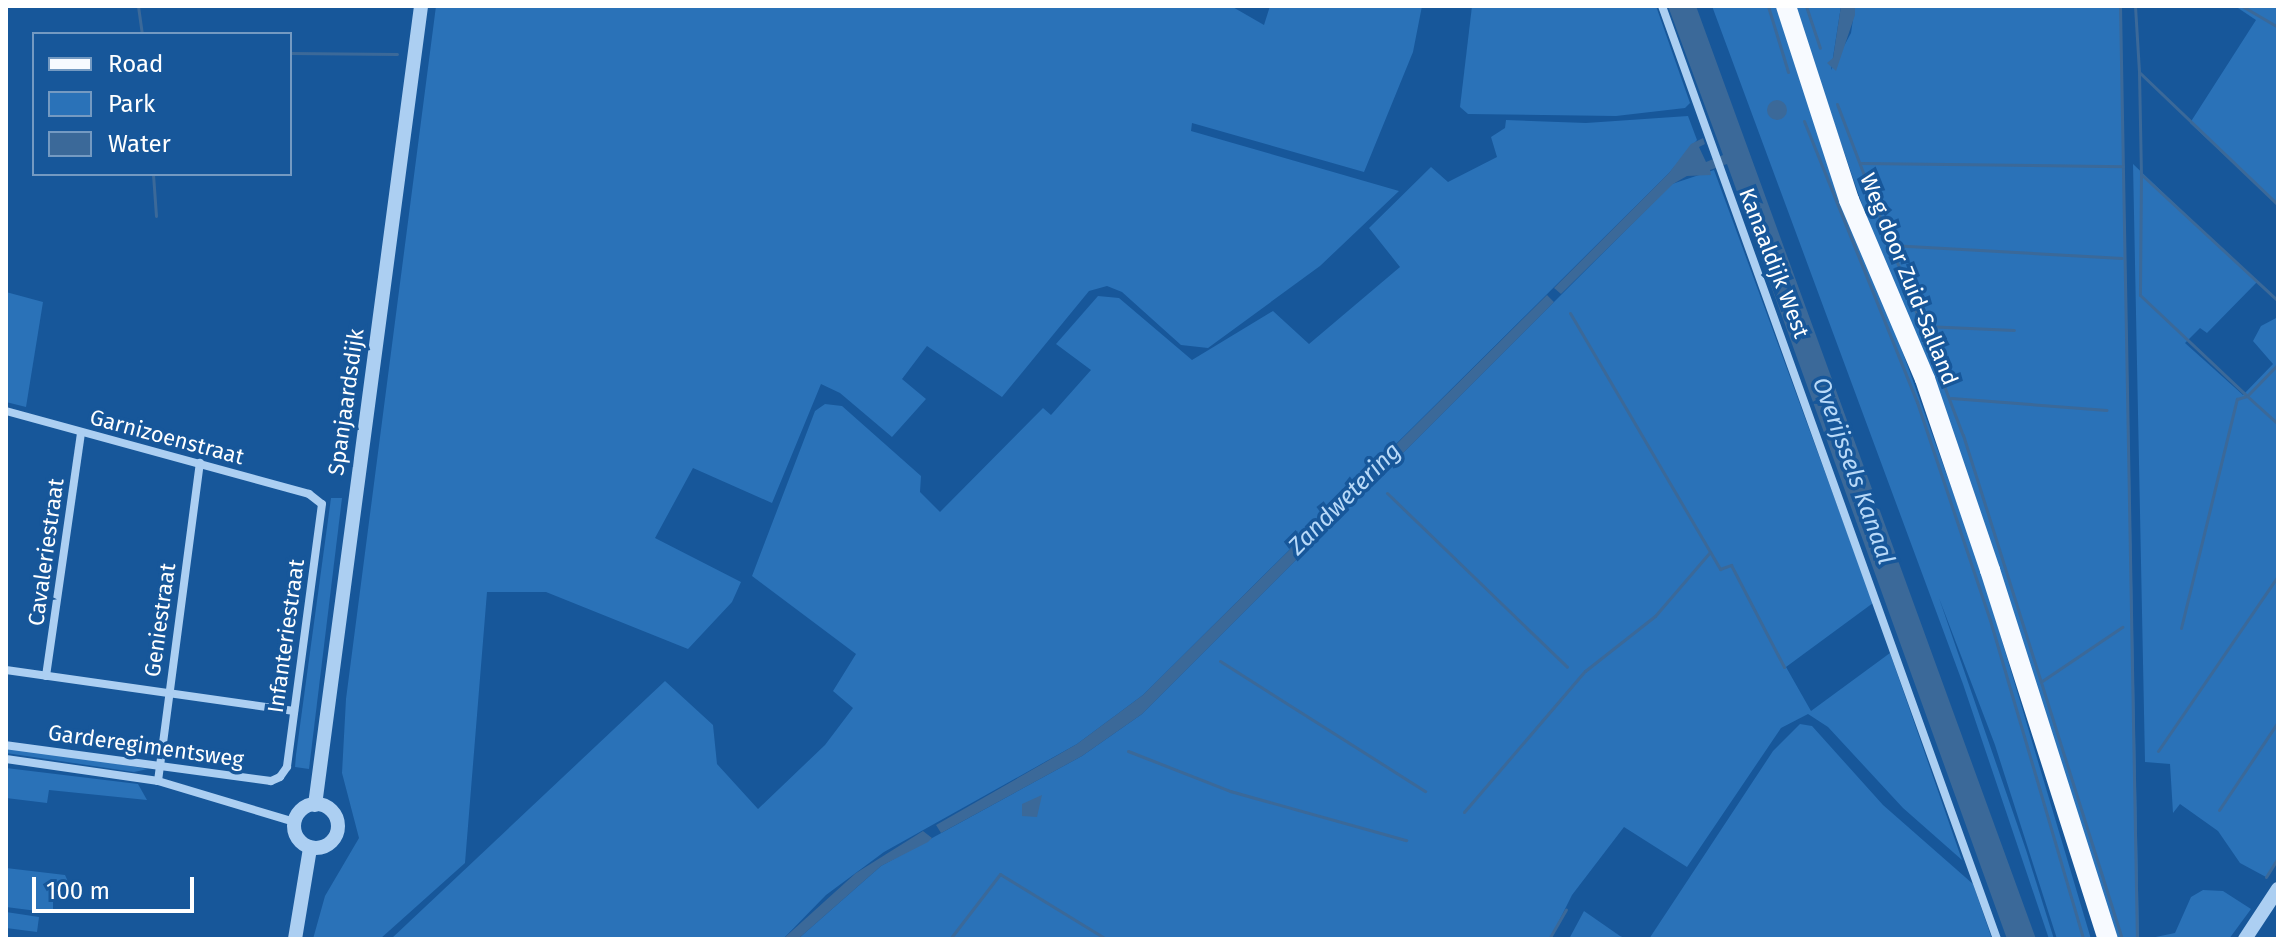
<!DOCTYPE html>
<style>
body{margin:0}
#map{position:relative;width:2284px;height:945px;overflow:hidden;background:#17579a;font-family:"Fira Sans",sans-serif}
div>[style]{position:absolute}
.green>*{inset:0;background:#2a72b8}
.water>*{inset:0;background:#3b6999}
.round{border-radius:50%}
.stream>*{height:3px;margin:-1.5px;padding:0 1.5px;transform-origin:1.5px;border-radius:1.5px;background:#3b6999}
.minor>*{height:8px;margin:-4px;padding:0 4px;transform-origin:4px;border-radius:4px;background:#accff2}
.tertiary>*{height:14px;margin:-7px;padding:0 7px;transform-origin:7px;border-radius:7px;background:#accff2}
.tertiary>.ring{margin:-7px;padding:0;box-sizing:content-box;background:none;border:14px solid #accff2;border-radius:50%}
.primary>*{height:20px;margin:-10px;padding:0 10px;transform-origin:10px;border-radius:10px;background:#f7faff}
span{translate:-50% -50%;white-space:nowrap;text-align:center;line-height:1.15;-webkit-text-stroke:7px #17579a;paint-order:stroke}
.street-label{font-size:22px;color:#fff}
.water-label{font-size:24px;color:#b8d9f8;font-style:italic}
.frame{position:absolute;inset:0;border:8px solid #fff;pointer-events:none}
.legend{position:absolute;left:32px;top:32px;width:260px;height:144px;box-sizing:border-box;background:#17579a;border:2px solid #749ac2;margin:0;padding:10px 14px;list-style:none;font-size:24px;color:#fff}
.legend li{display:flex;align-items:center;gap:16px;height:40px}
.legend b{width:40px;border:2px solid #749ac2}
.scale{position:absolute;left:32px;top:877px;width:162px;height:36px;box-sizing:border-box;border:4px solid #fff;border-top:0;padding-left:10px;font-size:24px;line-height:28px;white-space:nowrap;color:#fff;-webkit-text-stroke:6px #17579a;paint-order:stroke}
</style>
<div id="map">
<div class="green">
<i style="clip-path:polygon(436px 6px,1231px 6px,1264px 25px,1270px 6px,1422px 6px,1413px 52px,1364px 172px,1192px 123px,1191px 131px,1399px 191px,1320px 266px,1208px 348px,1181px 345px,1122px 292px,1107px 286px,1089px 291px,1002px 397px,927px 346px,902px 379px,926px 399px,892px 437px,840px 393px,821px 384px,772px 503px,693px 468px,655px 538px,741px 582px,732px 602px,688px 649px,546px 592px,487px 592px,465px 863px,380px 939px,313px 939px,325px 896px,359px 838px,342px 773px,346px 699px)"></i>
<i style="clip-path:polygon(1472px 6px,1656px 6px,1690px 103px,1685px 108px,1616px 116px,1468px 114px,1460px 107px)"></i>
<i style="clip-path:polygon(1712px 6px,1778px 6px,1980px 567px,2091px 939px,2057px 939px,1995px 745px,1939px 598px,2026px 850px,2054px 939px,2049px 939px,1963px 684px)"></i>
<i style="clip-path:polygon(1794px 6px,1841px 6px,1831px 70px,1851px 33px,1855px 6px,2121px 6px,2139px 939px,2114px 939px)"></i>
<i style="clip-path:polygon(2235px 6px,2278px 6px,2278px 205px,2190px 123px,2256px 20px)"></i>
<i style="clip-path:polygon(1688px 116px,1697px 140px,1669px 173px,1143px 695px,1077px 744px,884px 852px,826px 895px,783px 939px,391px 939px,665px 681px,713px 725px,717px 764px,758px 809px,825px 745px,853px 708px,833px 691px,856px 654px,752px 576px,815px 411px,825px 404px,842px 406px,921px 476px,920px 492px,940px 512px,1043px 408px,1051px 415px,1091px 370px,1056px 344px,1098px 296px,1119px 298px,1192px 360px,1273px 311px,1309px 344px,1400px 267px,1369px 228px,1431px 167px,1448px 182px,1497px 157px,1491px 137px,1505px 128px,1506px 120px,1586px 123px)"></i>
<i style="clip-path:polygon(2133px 164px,2257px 282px,2207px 333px,2200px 328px,2185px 343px,2243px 395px,2273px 364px,2253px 341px,2261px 326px,2278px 317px,2278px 858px,2266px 877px,2240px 863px,2218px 831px,2180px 804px,2173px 813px,2170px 764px,2145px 762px)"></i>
<i style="clip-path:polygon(1714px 170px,1873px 603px,1786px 667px,1811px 711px,1890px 653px,1962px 860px,1903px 808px,1828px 727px,1808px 714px,1781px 728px,1687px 867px,1624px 827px,1572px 895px,1550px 939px,798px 939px,881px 866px,1082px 756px,1142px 714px,1672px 184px)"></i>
<i style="clip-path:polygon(6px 292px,43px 302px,26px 407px,6px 402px)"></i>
<i style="clip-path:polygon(331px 498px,342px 498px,309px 769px,295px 767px,296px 755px)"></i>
<i style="clip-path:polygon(1800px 724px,1812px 726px,1883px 805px,1973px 884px,1992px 939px,1649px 939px,1773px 751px)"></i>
<i style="clip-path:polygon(6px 748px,100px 761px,148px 769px,134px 772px,6px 753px)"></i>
<i style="clip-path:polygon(6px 768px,138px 784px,147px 800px,49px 790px,47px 803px,6px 798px)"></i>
<i style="clip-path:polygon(6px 868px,65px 875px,71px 888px,53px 888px,53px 913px,6px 907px)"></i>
<i style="clip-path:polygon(2203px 890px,2223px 891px,2251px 909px,2229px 939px,2146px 939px,2175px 933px,2191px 897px)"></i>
<i style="clip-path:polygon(1584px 911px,1620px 936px,1627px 939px,1569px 939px)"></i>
<i style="clip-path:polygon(6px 912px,39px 917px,37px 932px,6px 928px)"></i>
</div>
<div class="water">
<i style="clip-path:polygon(1668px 6px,1696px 6px,2036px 939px,2007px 939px,1727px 164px,1710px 170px,1711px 175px,1687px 176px,1673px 184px,1561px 294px,1554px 288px,1669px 173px,1691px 144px,1703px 138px,1705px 144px,1699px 147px,1706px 162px,1723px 155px)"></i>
<i style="clip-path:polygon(1841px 6px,1855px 6px,1855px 15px,1836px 71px,1827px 63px,1833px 58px)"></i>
<i class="round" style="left:1767px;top:100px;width:20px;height:20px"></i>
<i style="clip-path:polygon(1547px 295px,1554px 302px,1142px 714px,1082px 756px,941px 833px,936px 825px,1077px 744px,1143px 695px)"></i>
<i style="clip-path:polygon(1042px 795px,1037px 817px,1022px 816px,1022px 804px)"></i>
<i style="clip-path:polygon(923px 831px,932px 838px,928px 842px,881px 866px,798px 939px,783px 939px,856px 873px)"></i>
</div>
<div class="stream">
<i style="left:138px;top:6px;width:28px;rotate:82deg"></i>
<i style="left:1768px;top:6px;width:69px;rotate:73.1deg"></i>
<i style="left:1806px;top:6px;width:44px;rotate:71.6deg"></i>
<i style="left:2120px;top:6px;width:933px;rotate:88.96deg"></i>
<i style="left:2135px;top:6px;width:66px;rotate:86.5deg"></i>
<i style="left:2139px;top:72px;width:192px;rotate:43.7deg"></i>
<i style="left:2242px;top:6px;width:42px;rotate:30.3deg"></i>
<i style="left:290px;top:53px;width:107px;rotate:0.5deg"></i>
<i style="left:2139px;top:72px;width:102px;rotate:88.9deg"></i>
<i style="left:2141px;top:174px;width:187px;rotate:42.8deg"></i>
<i style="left:1837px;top:104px;width:354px;rotate:69.2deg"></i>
<i style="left:1963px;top:435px;width:528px;rotate:72.49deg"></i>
<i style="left:1804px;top:121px;width:303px;rotate:68.1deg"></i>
<i style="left:1917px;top:402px;width:230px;rotate:71.5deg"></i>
<i style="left:1990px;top:620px;width:332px;rotate:73.7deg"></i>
<i style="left:1860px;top:163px;width:263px;rotate:0.7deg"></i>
<i style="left:153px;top:174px;width:42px;rotate:85.9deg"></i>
<i style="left:2141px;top:174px;width:121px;rotate:90.5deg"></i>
<i style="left:2140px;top:295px;width:147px;rotate:43.3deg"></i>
<i style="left:2247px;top:396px;width:45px;rotate:-45.9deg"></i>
<i style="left:1890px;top:245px;width:232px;rotate:3.2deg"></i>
<i style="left:1570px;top:313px;width:297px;rotate:59.6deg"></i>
<i style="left:1720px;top:569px;width:12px;rotate:-20deg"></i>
<i style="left:1731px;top:565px;width:115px;rotate:62.5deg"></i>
<i style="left:1924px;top:326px;width:90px;rotate:2.5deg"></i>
<i style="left:1951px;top:398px;width:156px;rotate:4.4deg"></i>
<i style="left:1387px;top:493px;width:250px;rotate:44deg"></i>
<i style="left:2181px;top:628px;width:236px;rotate:-76.3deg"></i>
<i style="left:2237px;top:399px;width:10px;rotate:-17deg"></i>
<i style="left:2247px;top:396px;width:42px;rotate:42.1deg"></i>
<i style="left:1220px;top:661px;width:243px;rotate:32.4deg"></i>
<i style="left:2042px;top:681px;width:97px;rotate:-34deg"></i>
<i style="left:1128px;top:751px;width:110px;rotate:21.4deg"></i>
<i style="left:1230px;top:791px;width:183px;rotate:15.6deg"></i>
<i style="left:2158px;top:751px;width:212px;rotate:-55.6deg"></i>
<i style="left:2219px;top:810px;width:106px;rotate:-56.2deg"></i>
<i style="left:1464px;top:812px;width:186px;rotate:-49.4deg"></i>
<i style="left:1585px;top:671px;width:89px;rotate:-38.2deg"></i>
<i style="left:1655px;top:616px;width:84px;rotate:-49.3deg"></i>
<i style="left:2266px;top:877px;width:22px;rotate:-58deg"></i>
<i style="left:950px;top:939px;width:82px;rotate:-52.4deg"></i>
<i style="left:1000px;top:874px;width:124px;rotate:31.5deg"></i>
<i style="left:1549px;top:939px;width:34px;rotate:-60deg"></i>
</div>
<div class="minor">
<i style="left:1662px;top:6px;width:991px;rotate:70.25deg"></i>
<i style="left:6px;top:411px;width:314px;rotate:15.3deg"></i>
<i style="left:309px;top:494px;width:16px;rotate:38deg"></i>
<i style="left:322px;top:504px;width:265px;rotate:97.6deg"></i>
<i style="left:287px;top:767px;width:12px;rotate:125deg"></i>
<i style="left:280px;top:777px;width:10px;rotate:156deg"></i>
<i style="left:271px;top:781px;width:267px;rotate:-172.3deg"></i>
<i style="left:6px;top:670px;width:291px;rotate:8.1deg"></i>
<i style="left:46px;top:676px;width:246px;rotate:-81.8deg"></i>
<i style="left:6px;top:759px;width:154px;rotate:8.2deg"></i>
<i style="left:158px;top:781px;width:143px;rotate:16.7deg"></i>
<i style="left:158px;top:781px;width:321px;rotate:-82.5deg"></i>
</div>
<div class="tertiary">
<i class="ring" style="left:294px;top:804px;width:30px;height:30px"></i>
<i style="left:315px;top:805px;width:806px;rotate:-82.44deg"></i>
<i style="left:295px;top:939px;width:92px;rotate:-80.6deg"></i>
<i style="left:2245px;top:939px;width:60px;rotate:-56.6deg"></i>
</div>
<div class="primary">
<i style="left:1786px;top:6px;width:204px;rotate:72deg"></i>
<i style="left:1849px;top:200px;width:194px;rotate:67deg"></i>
<i style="left:1925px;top:379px;width:202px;rotate:71.2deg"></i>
<i style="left:1990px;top:570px;width:387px;rotate:72.3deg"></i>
</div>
<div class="street-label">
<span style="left:1774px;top:263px;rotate:69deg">Kanaaldijk West</span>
<span style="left:1909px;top:279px;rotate:68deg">Weg door Zuid-Salland</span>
<span style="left:346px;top:402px;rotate:-82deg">Spanjaardsdijk</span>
<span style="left:167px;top:437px;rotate:15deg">Garnizoenstraat</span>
<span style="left:46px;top:552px;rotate:-82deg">Cavaleriestraat</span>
<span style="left:160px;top:620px;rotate:-82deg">Geniestraat</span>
<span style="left:286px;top:636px;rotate:-82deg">Infanteriestraat</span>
<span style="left:146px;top:746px;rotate:8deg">Garderegimentsweg</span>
</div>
<div class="water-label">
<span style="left:1853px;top:471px;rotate:70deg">Overijssels Kanaal</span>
<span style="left:1345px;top:499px;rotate:-45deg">Zandwetering</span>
</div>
<div class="frame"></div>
<ul class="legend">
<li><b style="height:10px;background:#f7faff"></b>Road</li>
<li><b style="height:22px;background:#2a72b8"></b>Park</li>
<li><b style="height:22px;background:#3b6999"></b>Water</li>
</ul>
<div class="scale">100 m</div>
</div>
